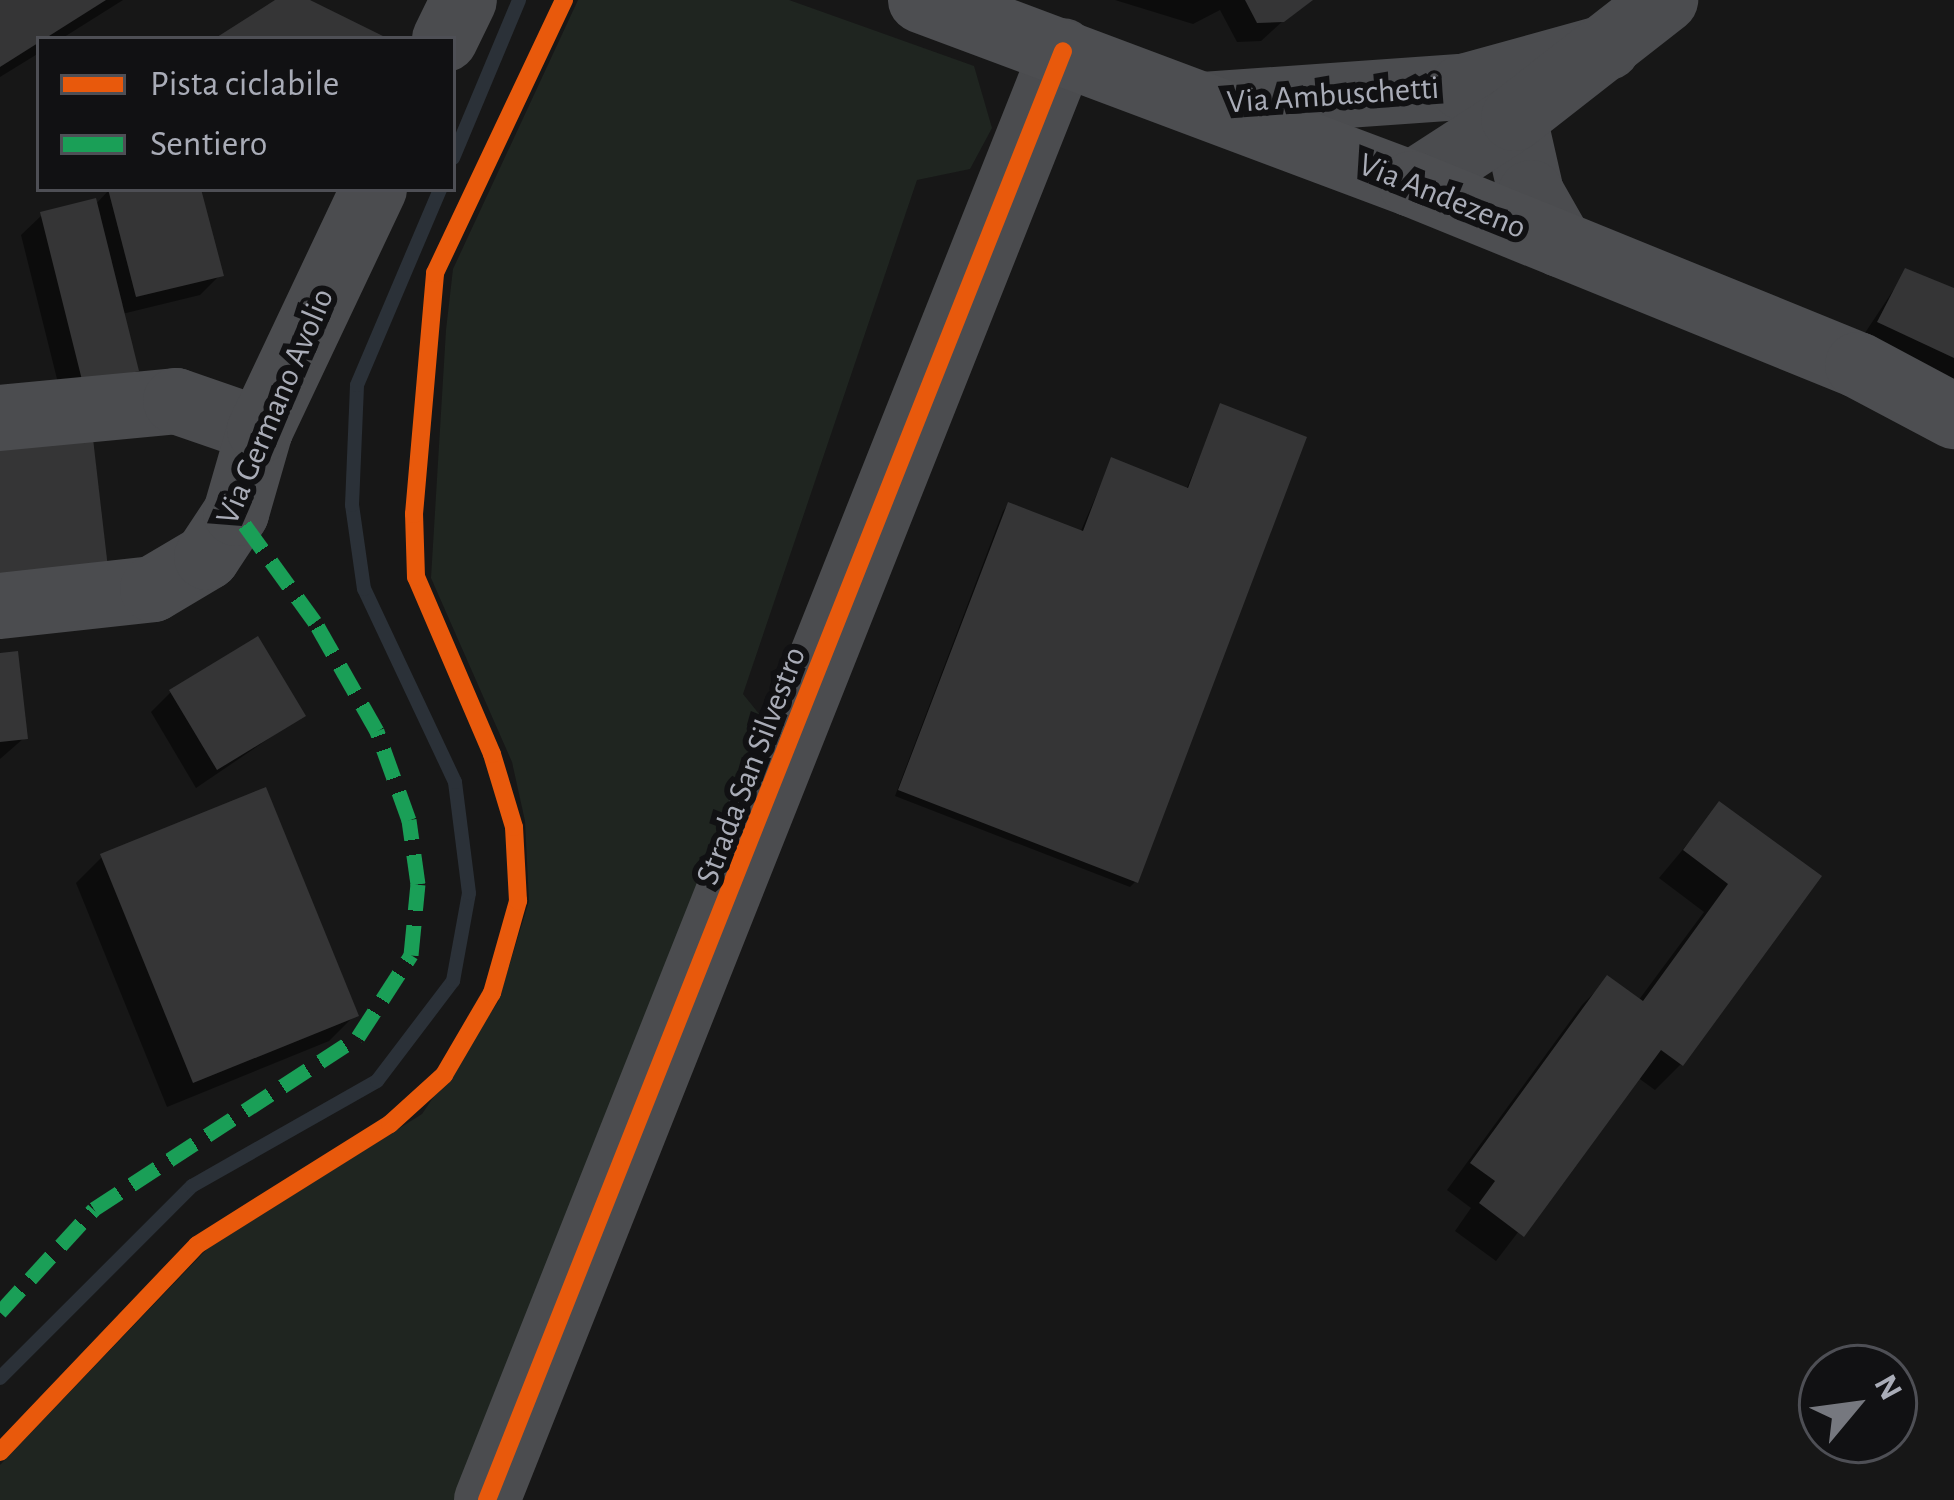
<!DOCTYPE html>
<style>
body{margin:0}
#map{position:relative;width:1954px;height:1500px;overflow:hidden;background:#171717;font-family:"Alegreya Sans",sans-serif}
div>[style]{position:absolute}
.green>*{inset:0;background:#1f2520}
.shadow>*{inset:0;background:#0007}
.stream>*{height:14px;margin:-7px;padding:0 7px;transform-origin:7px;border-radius:7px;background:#2b3138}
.building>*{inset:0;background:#353536}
.minor>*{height:66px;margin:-33px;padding:0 33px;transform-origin:33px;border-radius:33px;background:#4b4c4f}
.major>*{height:66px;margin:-33px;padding:0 33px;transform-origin:33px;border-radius:33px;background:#4d4e51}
.quiet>*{height:15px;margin-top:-7.5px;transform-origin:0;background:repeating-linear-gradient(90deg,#1a9f57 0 30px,transparent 0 45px)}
.cycleway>*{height:18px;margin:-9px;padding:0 9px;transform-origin:9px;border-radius:9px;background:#e8590c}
span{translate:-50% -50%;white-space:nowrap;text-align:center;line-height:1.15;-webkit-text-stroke:12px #111113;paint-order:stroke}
.street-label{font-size:33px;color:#a9acb7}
.legend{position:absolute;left:36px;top:36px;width:420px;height:156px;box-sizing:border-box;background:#111113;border:3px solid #4e4f55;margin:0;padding:15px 21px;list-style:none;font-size:36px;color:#a9acb7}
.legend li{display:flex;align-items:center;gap:24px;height:60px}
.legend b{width:60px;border:3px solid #4e4f55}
.north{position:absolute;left:1798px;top:1344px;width:120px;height:120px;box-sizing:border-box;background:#111113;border:3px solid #4e4f55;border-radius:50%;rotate:61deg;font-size:33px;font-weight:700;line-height:48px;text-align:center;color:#a9acb7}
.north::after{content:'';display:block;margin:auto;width:42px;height:54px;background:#76787f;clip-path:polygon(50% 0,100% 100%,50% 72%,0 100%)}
</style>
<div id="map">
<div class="green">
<i style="clip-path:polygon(578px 0,789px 0,974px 66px,992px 128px,970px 169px,917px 180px,743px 694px,768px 725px,465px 1500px,0 1500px,0 1465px,207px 1249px,422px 1114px,498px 1002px,529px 901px,525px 821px,512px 762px,431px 578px,446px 330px,453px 269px)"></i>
</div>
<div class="shadow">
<i style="clip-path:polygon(0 0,123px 0,61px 39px,39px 39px,39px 53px,0 77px)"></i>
<i style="clip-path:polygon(1115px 0,1306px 0,1261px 41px,1237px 42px,1220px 10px,1193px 24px)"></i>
<i style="clip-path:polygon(198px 189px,220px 275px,200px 295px,122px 314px,135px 370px,63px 403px,21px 235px,42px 215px,95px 205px,109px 190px)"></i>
<i style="clip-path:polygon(1906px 271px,1954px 291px,1954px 386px,1859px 342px)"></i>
<i style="clip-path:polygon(1221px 407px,1136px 881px,1130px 887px,895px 796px,1003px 511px,1008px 505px,1080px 533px,1111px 461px,1186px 490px)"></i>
<i style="clip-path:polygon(0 656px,24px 738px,0 759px)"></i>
<i style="clip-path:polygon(171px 692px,302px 716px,196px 788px,151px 712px)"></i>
<i style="clip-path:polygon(1720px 805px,1817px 876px,1681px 1064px,1655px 1090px,1637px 1077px,1496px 1261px,1455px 1231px,1471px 1208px,1447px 1190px,1582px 1005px,1608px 979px,1638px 1001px,1704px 912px,1659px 878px)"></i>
<i style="clip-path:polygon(102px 857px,355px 1015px,329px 1041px,167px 1107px,76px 883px)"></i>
</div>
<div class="stream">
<i style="left:453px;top:158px;width:171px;rotate:-67.3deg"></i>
<i style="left:0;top:1378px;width:272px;rotate:-45deg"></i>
<i style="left:192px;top:1186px;width:213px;rotate:-29.6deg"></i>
<i style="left:377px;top:1081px;width:126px;rotate:-52.8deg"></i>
<i style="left:453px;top:981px;width:89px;rotate:-79.7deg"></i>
<i style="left:469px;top:893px;width:112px;rotate:-97.2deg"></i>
<i style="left:455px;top:782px;width:213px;rotate:-115.2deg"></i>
<i style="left:364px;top:589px;width:85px;rotate:-98.1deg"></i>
<i style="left:352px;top:505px;width:120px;rotate:-87.6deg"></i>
<i style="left:357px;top:385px;width:213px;rotate:-67deg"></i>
</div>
<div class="building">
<i style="clip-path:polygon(0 0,106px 0,0 67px)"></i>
<i style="clip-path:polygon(275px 0,310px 0,389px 39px,214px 39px)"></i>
<i style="clip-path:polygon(1245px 0,1313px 0,1284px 22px,1257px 23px)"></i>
<i style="clip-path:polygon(108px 189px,201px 189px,224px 276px,136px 297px)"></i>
<i style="clip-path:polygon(96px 198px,139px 371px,83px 384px,40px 212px)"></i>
<i style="clip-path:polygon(1905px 268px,1954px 288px,1954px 358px,1877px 322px)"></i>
<i style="clip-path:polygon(1220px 403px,1307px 437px,1138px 883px,898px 790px,1008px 502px,1083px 531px,1111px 457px,1188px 488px)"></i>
<i style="clip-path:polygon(92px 430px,108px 568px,0 580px,0 440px)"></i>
<i style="clip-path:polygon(258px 636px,306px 716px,217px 770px,169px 690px)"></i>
<i style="clip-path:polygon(18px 651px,28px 739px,0 742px,0 653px)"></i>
<i style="clip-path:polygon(266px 787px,359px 1016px,193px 1083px,100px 854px)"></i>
<i style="clip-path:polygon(1719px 801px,1822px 876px,1683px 1066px,1661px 1050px,1524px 1237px,1479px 1203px,1495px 1181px,1470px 1163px,1607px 975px,1643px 1001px,1728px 884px,1683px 850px)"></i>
</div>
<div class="minor">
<i style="left:445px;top:39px;width:43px;rotate:-64deg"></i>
<i style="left:1203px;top:105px;width:261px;rotate:-4deg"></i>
<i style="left:1463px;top:87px;width:150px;rotate:-15.4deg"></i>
<i style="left:1514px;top:118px;width:77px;rotate:77.2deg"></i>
<i style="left:1531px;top:193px;width:59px;rotate:60.4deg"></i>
<i style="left:1412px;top:184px;width:121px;rotate:-32.9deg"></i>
<i style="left:1514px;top:118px;width:192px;rotate:-38deg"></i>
<i style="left:0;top:418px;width:177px;rotate:-5.5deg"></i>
<i style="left:176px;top:401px;width:89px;rotate:19deg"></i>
<i style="left:0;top:606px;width:154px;rotate:-6.3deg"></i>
<i style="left:153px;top:589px;width:63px;rotate:-30.7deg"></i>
<i style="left:207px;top:557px;width:53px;rotate:-56.6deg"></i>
<i style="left:236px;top:513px;width:86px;rotate:-73.9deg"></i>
<i style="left:260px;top:430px;width:267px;rotate:-64.7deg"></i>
<i style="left:487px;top:1500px;width:1559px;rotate:-68.32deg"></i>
</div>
<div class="major">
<i style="left:921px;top:0;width:524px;rotate:20.54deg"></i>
<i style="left:1412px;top:184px;width:481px;rotate:22.1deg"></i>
<i style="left:1858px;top:365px;width:109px;rotate:28deg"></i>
</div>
<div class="quiet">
<i style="left:0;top:1312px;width:139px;rotate:-47.6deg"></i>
<i style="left:94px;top:1209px;width:315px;rotate:-33.1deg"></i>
<i style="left:358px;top:1037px;width:98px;rotate:-57.1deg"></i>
<i style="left:411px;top:955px;width:71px;rotate:-84.4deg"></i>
<i style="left:418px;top:884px;width:65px;rotate:-98deg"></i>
<i style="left:409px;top:820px;width:95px;rotate:-109.8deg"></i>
<i style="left:377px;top:731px;width:125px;rotate:-119.6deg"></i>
<i style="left:315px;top:622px;width:135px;rotate:-125.9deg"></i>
</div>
<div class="cycleway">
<i style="left:0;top:1452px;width:286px;rotate:-46.4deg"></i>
<i style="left:197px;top:1245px;width:228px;rotate:-32.1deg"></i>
<i style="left:390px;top:1124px;width:73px;rotate:-42.2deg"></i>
<i style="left:444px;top:1075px;width:95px;rotate:-59.7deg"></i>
<i style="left:492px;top:993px;width:96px;rotate:-74.2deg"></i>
<i style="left:518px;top:901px;width:74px;rotate:-93.1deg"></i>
<i style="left:514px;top:827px;width:76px;rotate:-106.8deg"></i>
<i style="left:492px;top:754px;width:193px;rotate:-113.2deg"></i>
<i style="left:416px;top:577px;width:63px;rotate:-91.8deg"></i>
<i style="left:414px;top:514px;width:242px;rotate:-85deg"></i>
<i style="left:435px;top:273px;width:302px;rotate:-64.7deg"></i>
<i style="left:487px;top:1500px;width:1559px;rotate:-68.32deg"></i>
</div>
<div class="street-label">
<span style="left:1333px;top:96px;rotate:-4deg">Via Ambuschetti</span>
<span style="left:1442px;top:197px;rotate:22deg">Via Andezeno</span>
<span style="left:276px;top:407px;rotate:-67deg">Via Germano Avolio</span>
<span style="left:752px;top:766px;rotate:-69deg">Strada San Silvestro</span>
</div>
<ul class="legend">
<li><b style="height:15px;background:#e8590c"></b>Pista ciclabile</li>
<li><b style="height:15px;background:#1a9f57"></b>Sentiero</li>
</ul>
<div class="north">N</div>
</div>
